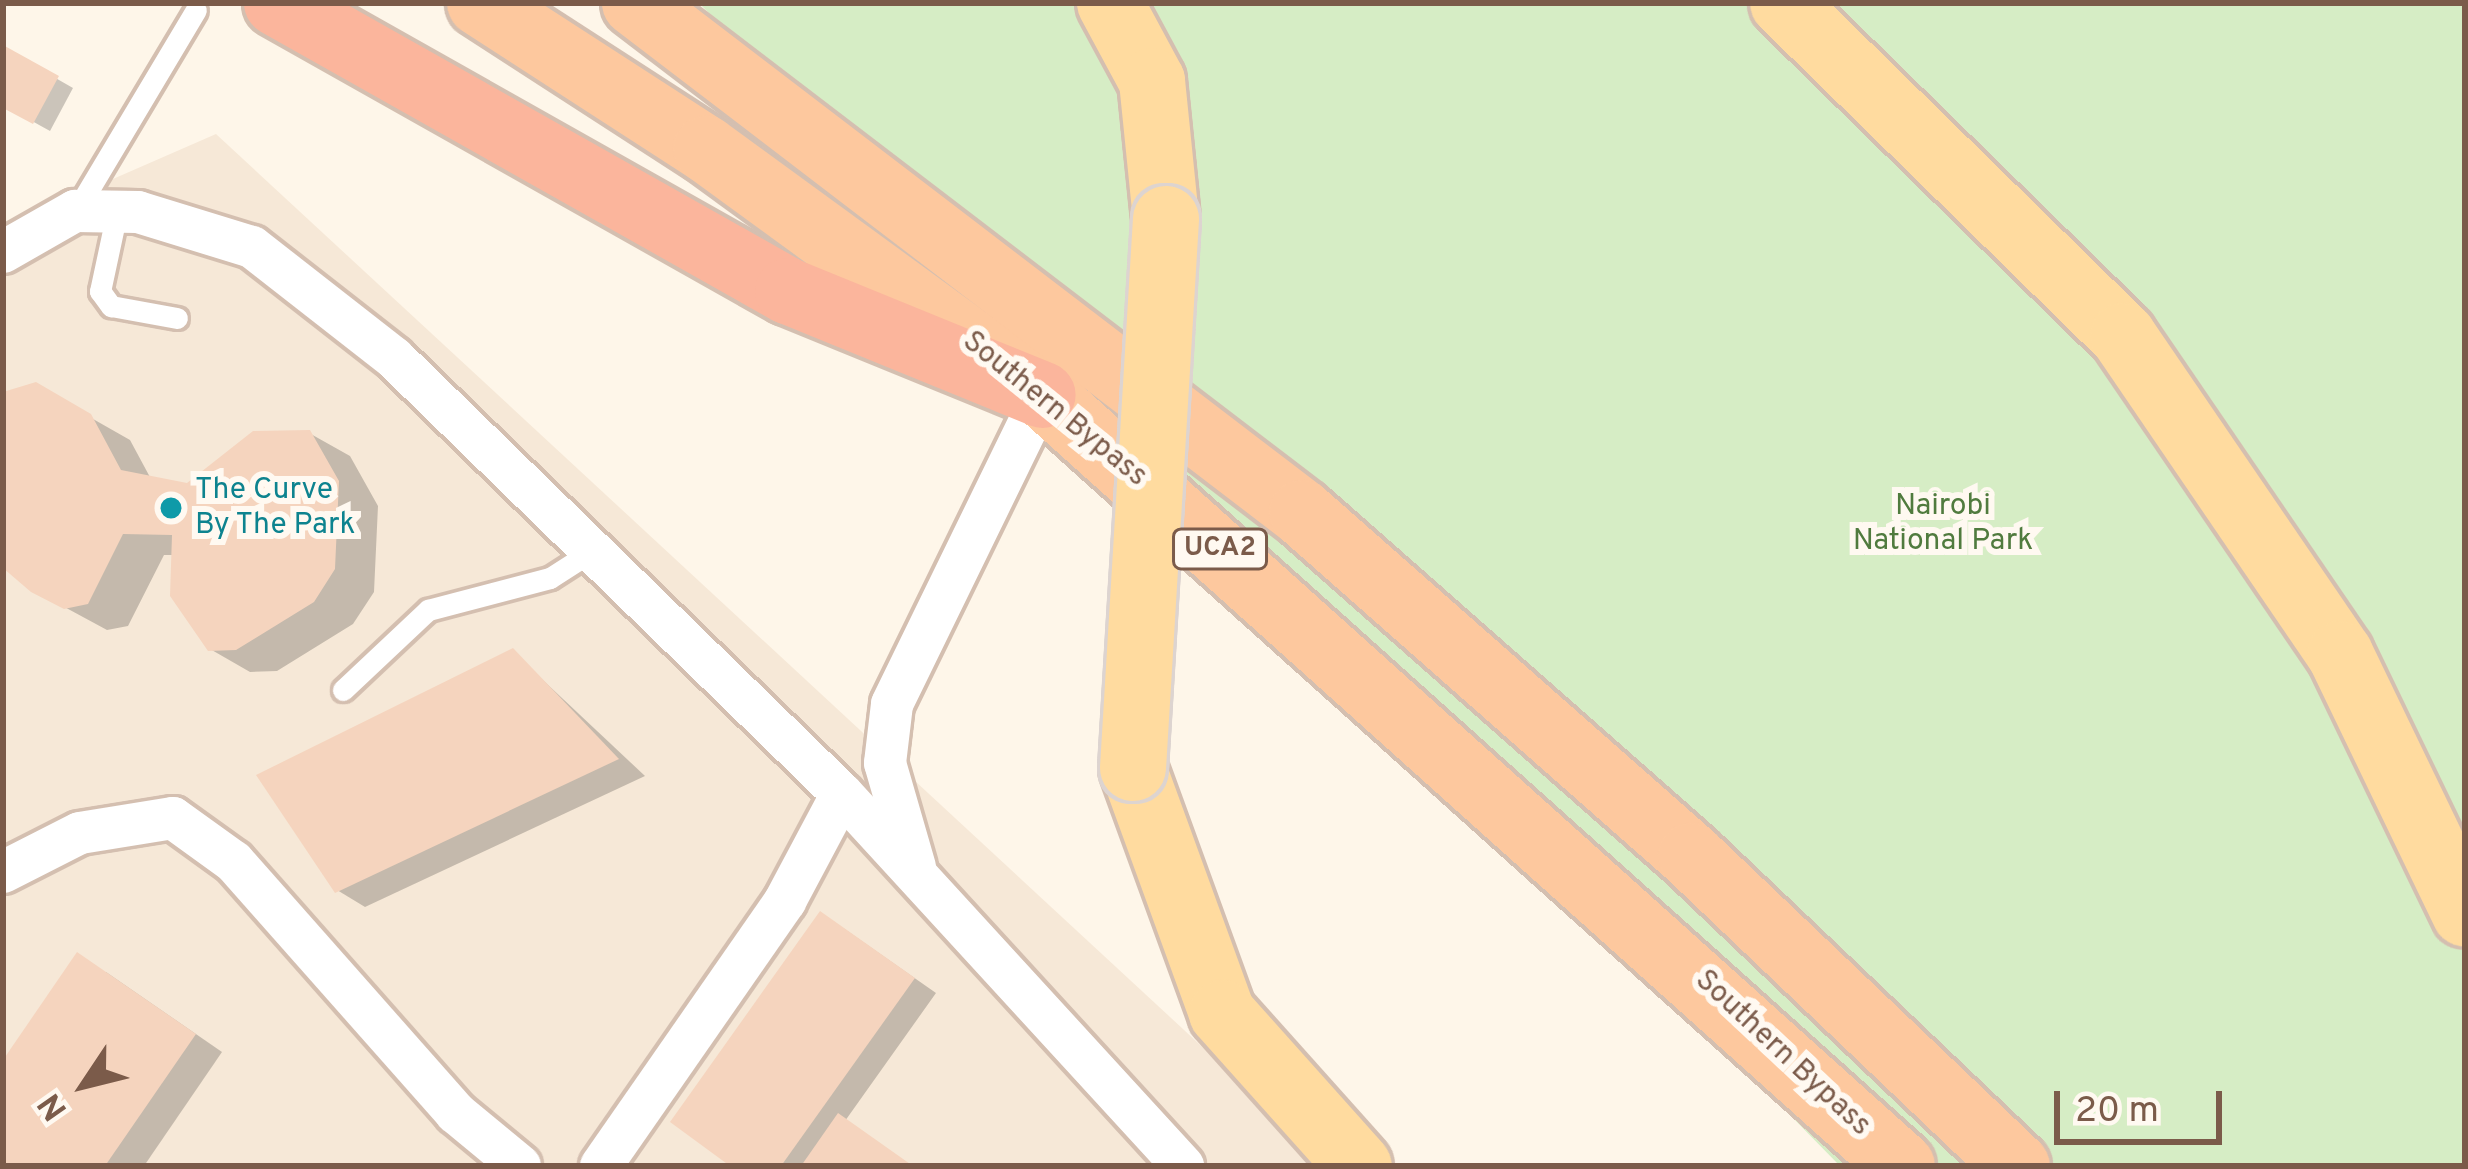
<!DOCTYPE html>
<style>
body{margin:0}
#map{position:relative;width:2468px;height:1169px;overflow:hidden;background:#fef6e9;font-family:Overpass,sans-serif}
div>[style]{position:absolute}
.residential>*{inset:0;background:#f6e8d7}
.green>*{inset:0;background:#d6edc5}
.shadow>*{inset:0;background:#0003}
.building>*{inset:0;background:#f5d4be}
.roads{filter:drop-shadow(3px 0 #d4bfb0) drop-shadow(-3px 0 #d4bfb0) drop-shadow(0 3px #d4bfb0) drop-shadow(0 -3px #d4bfb0)}
.service>*{height:21px;margin:-10.5px;padding:0 10.5px;transform-origin:10.5px;border-radius:10.5px;background:#fff}
.minor>*{height:42px;margin:-21px;padding:0 21px;transform-origin:21px;border-radius:21px;background:#fff}
.primary>*{height:66px;margin:-33px;padding:0 33px;transform-origin:33px;border-radius:33px;background:#ffdb9f}
.trunk>*{height:66px;margin:-33px;padding:0 33px;transform-origin:33px;border-radius:33px;background:#fdc89e}
.motorway>*{height:66px;margin:-33px;padding:0 33px;transform-origin:33px;border-radius:33px;background:#fbb59c}
.bridges{filter:drop-shadow(3px 0 #ddd4d0) drop-shadow(-3px 0 #ddd4d0) drop-shadow(0 3px #ddd4d0) drop-shadow(0 -3px #ddd4d0)}
.primary-bridge>*{height:66px;margin:-33px;padding:0 33px;transform-origin:33px;border-radius:33px;background:#ffdb9f}
.dots>*{width:33px;height:33px;translate:-50% -50%;box-sizing:border-box;border:6px solid #fff9f1;border-radius:50%}
span{translate:-50% -50%;white-space:nowrap;text-align:center;line-height:1.15;-webkit-text-stroke:12px #fff9f1;paint-order:stroke}
.shield-label span{padding:3px 9px;background:#fff9f1;border:3px solid;border-radius:9px;-webkit-text-stroke-width:0}
.shield-label{font-size:27px;color:#7b5b4a;font-weight:700}
.street-label{font-size:30px;color:#7b5b4a}
.culture-label{font-size:30px;color:#0d838f}
.left{translate:0 -50%;text-align:left}
.park-label{font-size:30px;color:#507b3e}
.frame{position:absolute;inset:0;border:6px solid #7b5b4a;pointer-events:none}
.north{position:absolute;left:24px;top:1025px;width:120px;height:120px;-webkit-text-stroke:9px #fff9f1;paint-order:stroke;rotate:235deg;font-size:33px;font-weight:700;line-height:48px;text-align:center;color:#7b5b4a}
.north::after{content:'';display:block;margin:auto;width:42px;height:54px;background:#7b5b4a;clip-path:polygon(50% 0,100% 100%,50% 72%,0 100%)}
.scale{position:absolute;left:2054px;top:1091px;width:168px;height:54px;box-sizing:border-box;border:6px solid #7b5b4a;border-top:0;padding-left:15px;font-size:36px;line-height:42px;white-space:nowrap;color:#7b5b4a;-webkit-text-stroke:9px #fff9f1;paint-order:stroke}
</style>
<div id="map">
<div class="residential">
<i style="clip-path:polygon(216px 134px,1331px 1166px,3px 1166px,3px 227px)"></i>
</div>
<div class="green">
<i style="clip-path:polygon(699px 3px,2465px 3px,2465px 1166px,1840px 1166px)"></i>
</div>
<div class="shadow">
<i style="clip-path:polygon(3px 48px,73px 88px,50px 131px,3px 105px)"></i>
<i style="clip-path:polygon(35px 386px,130px 440px,151px 479px,188px 486px,309px 433px,350px 456px,378px 506px,374px 592px,353px 624px,277px 671px,250px 672px,210px 649px,175px 555px,164px 555px,128px 626px,107px 630px,33px 590px,3px 557px,3px 398px)"></i>
<i style="clip-path:polygon(513px 652px,645px 776px,365px 907px,337px 890px)"></i>
<i style="clip-path:polygon(843px 928px,936px 993px,845px 1121px,912px 1166px,736px 1166px)"></i>
<i style="clip-path:polygon(106px 972px,222px 1052px,144px 1166px,3px 1166px,3px 1065px)"></i>
</div>
<div class="building">
<i style="clip-path:polygon(3px 45px,59px 76px,33px 124px,3px 108px)"></i>
<i style="clip-path:polygon(36px 382px,91px 414px,121px 470px,187px 483px,253px 431px,310px 430px,339px 481px,335px 569px,314px 602px,236px 650px,208px 651px,170px 596px,172px 535px,123px 534px,88px 604px,64px 609px,31px 592px,3px 568px,3px 392px)"></i>
<i style="clip-path:polygon(513px 648px,619px 759px,335px 893px,256px 775px)"></i>
<i style="clip-path:polygon(820px 911px,915px 978px,781px 1166px,730px 1166px,670px 1122px)"></i>
<i style="clip-path:polygon(77px 952px,196px 1034px,105px 1166px,3px 1166px,3px 1060px)"></i>
<i style="clip-path:polygon(838px 1113px,913px 1166px,801px 1166px)"></i>
</div>
<div class="roads">
<div class="service">
<i style="left:76px;top:211px;width:234px;rotate:-59.2deg"></i>
<i style="left:117px;top:212px;width:81px;rotate:102.1deg"></i>
<i style="left:100px;top:291px;width:19px;rotate:54deg"></i>
<i style="left:111px;top:306px;width:67px;rotate:10.3deg"></i>
<i style="left:343px;top:690px;width:117px;rotate:-43.3deg"></i>
<i style="left:428px;top:610px;width:126px;rotate:-14.7deg"></i>
<i style="left:550px;top:578px;width:50px;rotate:-32.7deg"></i>
</div>
<div class="minor">
<i style="left:3px;top:252px;width:83px;rotate:-29.7deg"></i>
<i style="left:75px;top:211px;width:63px;rotate:0.9deg"></i>
<i style="left:138px;top:212px;width:119px;rotate:17.1deg"></i>
<i style="left:252px;top:247px;width:180px;rotate:38deg"></i>
<i style="left:394px;top:358px;width:625px;rotate:44.22deg"></i>
<i style="left:842px;top:794px;width:505px;rotate:47.49deg"></i>
<i style="left:915px;top:867px;width:108px;rotate:-106.1deg"></i>
<i style="left:885px;top:763px;width:59px;rotate:-83.2deg"></i>
<i style="left:892px;top:704px;width:344px;rotate:-64deg"></i>
<i style="left:3px;top:872px;width:86px;rotate:-26.9deg"></i>
<i style="left:80px;top:833px;width:94px;rotate:-9.2deg"></i>
<i style="left:173px;top:818px;width:75px;rotate:35.8deg"></i>
<i style="left:234px;top:862px;width:335px;rotate:48.5deg"></i>
<i style="left:456px;top:1113px;width:83px;rotate:39.6deg"></i>
<i style="left:601px;top:1166px;width:323px;rotate:-55.2deg"></i>
<i style="left:785px;top:901px;width:121px;rotate:-62deg"></i>
</div>
<div class="primary">
<i style="left:1110px;top:3px;width:89px;rotate:61.7deg"></i>
<i style="left:1152px;top:81px;width:139px;rotate:84.2deg"></i>
<i style="left:1783px;top:3px;width:476px;rotate:44.4deg"></i>
<i style="left:2123px;top:336px;width:385px;rotate:55.7deg"></i>
<i style="left:2340px;top:654px;width:288px;rotate:64.3deg"></i>
<i style="left:1133px;top:768px;width:261px;rotate:70deg"></i>
<i style="left:1222px;top:1013px;width:205px;rotate:48.2deg"></i>
</div>
<div class="trunk">
<i style="left:480px;top:3px;width:269px;rotate:32.9deg"></i>
<i style="left:706px;top:149px;width:417px;rotate:36.1deg"></i>
<i style="left:1043px;top:395px;width:1154px;rotate:41.91deg"></i>
<i style="left:635px;top:3px;width:840px;rotate:37.4deg"></i>
<i style="left:1302px;top:513px;width:519px;rotate:41.4deg"></i>
<i style="left:1691px;top:856px;width:450px;rotate:43.6deg"></i>
</div>
<div class="motorway">
<i style="left:277px;top:3px;width:587px;rotate:29.41deg"></i>
<i style="left:788px;top:291px;width:275px;rotate:22.2deg"></i>
</div>
</div>
<div class="bridges">
<div class="primary-bridge">
<i style="left:1133px;top:768px;width:550px;rotate:-86.56deg"></i>
</div>
</div>
<div class="dots">
<i style="left:171px;top:508px;background:#0f9aa8"></i>
</div>
<div class="shield-label">
<span style="left:1220px;top:549px">UCA2</span>
</div>
<div class="street-label">
<span style="left:1054px;top:410px;rotate:39deg">Southern Bypass</span>
<span style="left:1782px;top:1054px;rotate:43deg">Southern Bypass</span>
</div>
<div class="culture-label">
<span class="left" style="left:195px;top:508px">The Curve<br>By The Park</span>
</div>
<div class="park-label">
<span style="left:1943px;top:524px">Nairobi<br>National Park</span>
</div>
<div class="frame"></div>
<div class="north">N</div>
<div class="scale">20 m</div>
</div>
